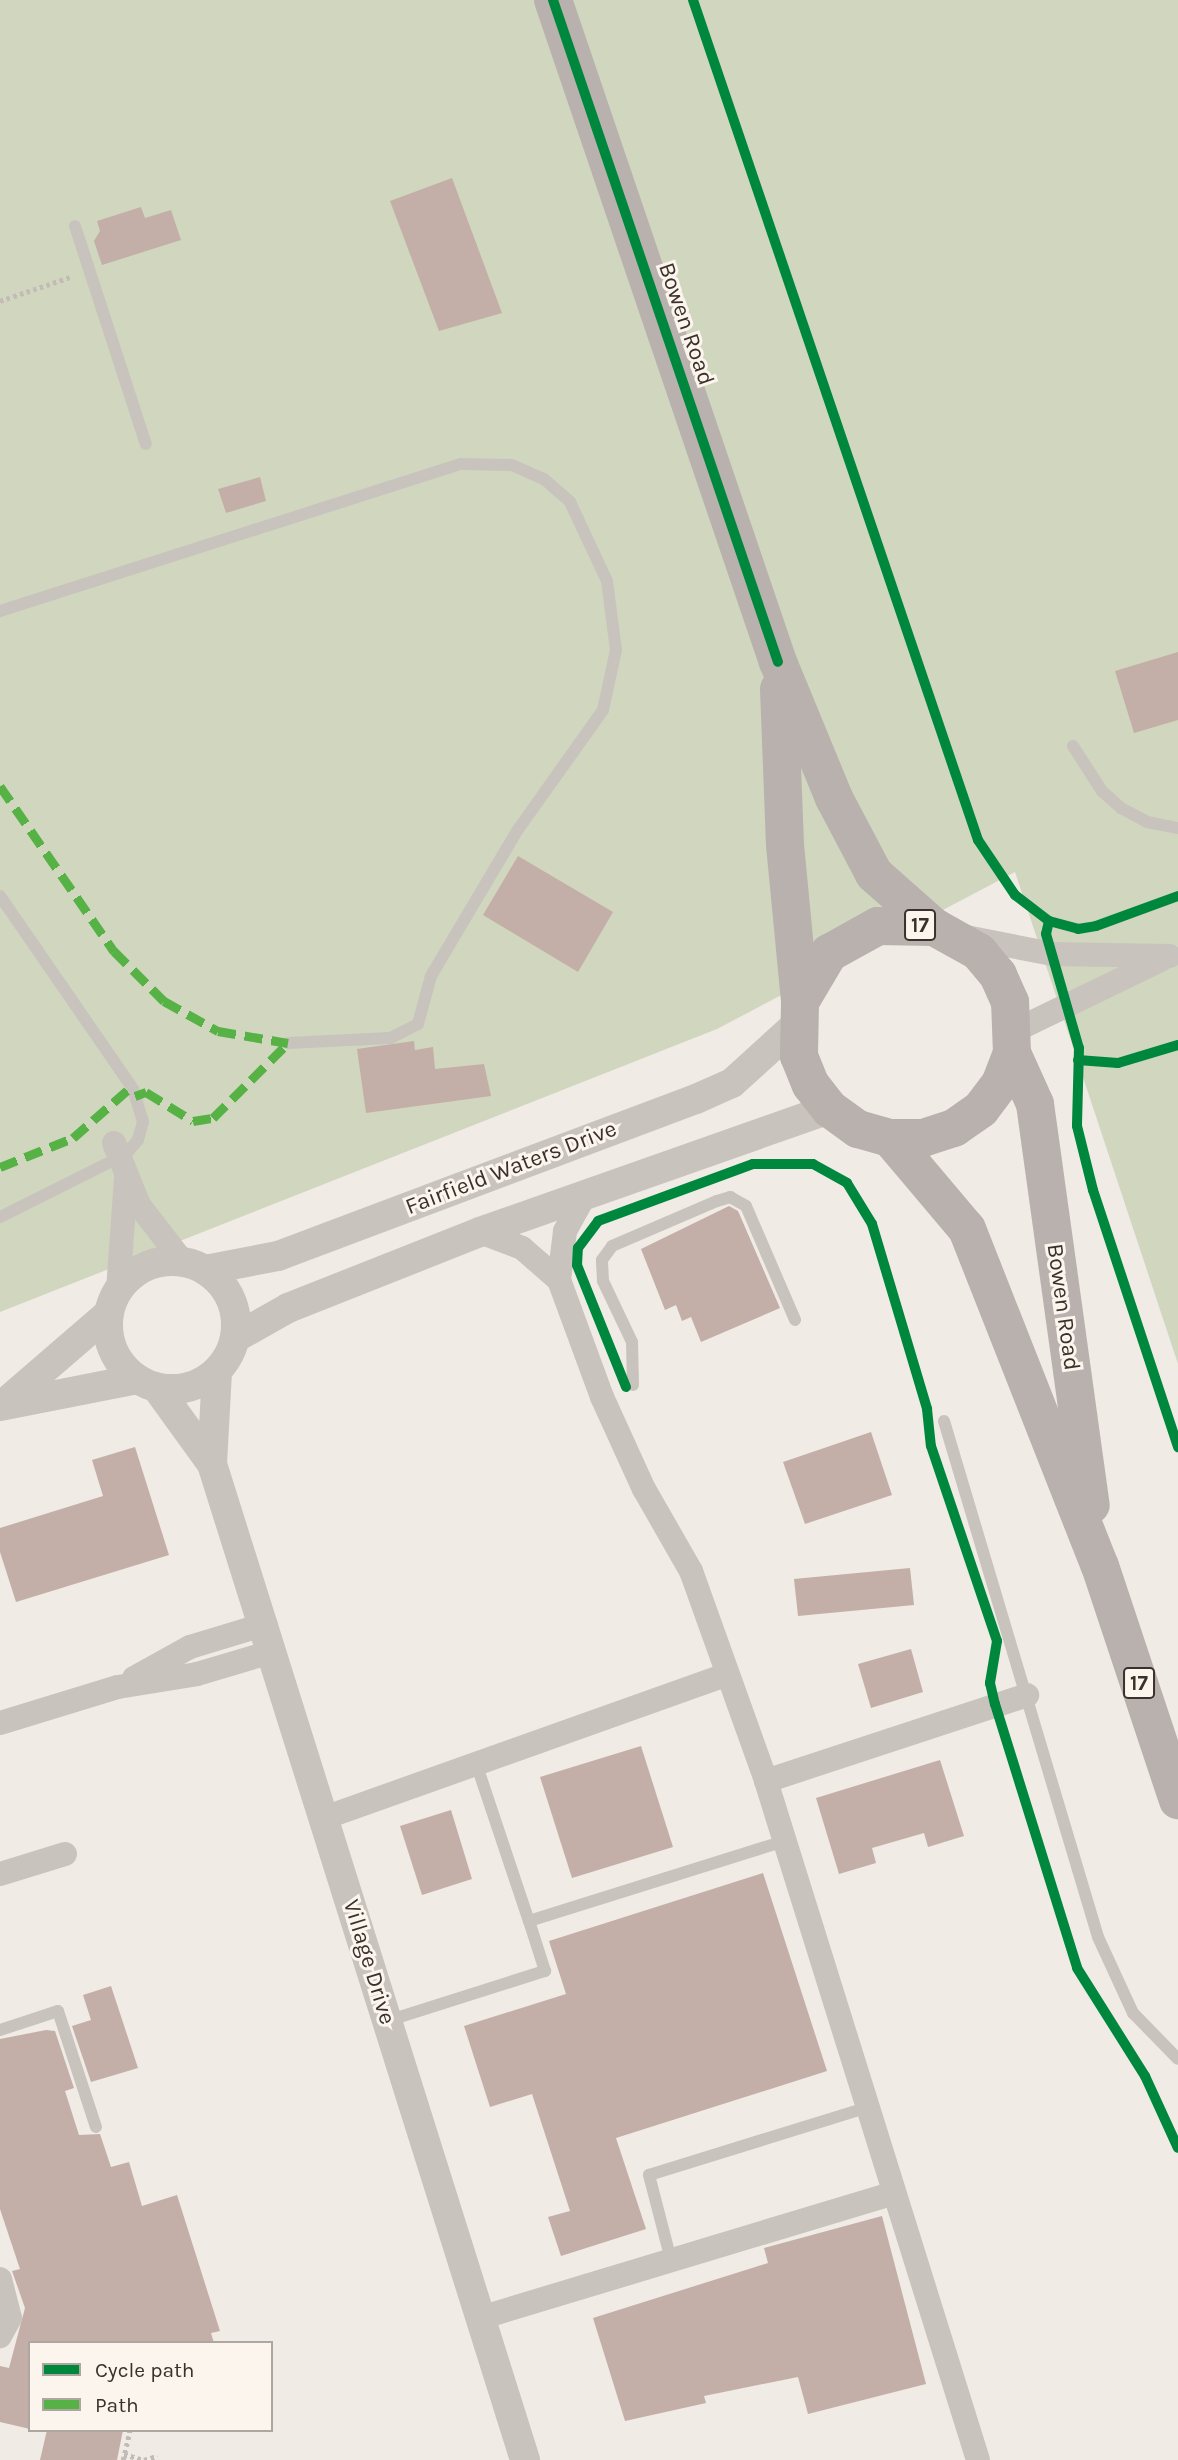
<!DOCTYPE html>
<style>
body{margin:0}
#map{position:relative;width:1178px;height:2460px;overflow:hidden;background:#f0ebe5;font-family:Karla,sans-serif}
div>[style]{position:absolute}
.green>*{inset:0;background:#d1d6bf}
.building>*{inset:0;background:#c3afa7}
.path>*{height:4.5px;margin-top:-2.25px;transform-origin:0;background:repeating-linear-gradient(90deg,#c2bbb6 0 3.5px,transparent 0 7px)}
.service>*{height:12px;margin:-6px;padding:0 6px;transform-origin:6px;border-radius:6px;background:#c9c3be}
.minor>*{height:24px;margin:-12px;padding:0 12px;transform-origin:12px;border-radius:12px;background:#c9c3be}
.tertiary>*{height:30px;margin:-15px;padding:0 15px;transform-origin:15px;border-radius:15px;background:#c9c3be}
.tertiary>.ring{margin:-15px;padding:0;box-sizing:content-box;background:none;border:30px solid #c9c3be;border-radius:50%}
.primary>*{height:38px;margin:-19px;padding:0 19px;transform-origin:19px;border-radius:19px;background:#b8b1ad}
.quiet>*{height:9px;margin-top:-4.5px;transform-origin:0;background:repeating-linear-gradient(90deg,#57b246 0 18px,transparent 0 27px)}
.cycleway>*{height:10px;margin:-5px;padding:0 5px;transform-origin:5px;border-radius:5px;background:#00873e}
span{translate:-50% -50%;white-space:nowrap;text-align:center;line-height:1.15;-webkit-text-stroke:6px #fbf5ee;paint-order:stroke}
.shield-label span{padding:2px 5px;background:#fbf5ee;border:2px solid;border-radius:5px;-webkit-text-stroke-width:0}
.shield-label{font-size:21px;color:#3b302b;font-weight:700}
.street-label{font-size:23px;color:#3b302b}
.legend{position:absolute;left:28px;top:2341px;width:245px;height:91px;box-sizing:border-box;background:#fbf5ee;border:2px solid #aea6a0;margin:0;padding:9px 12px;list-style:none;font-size:21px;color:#3b302b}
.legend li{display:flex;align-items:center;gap:14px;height:35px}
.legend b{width:35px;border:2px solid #aea6a0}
</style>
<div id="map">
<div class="green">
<i style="clip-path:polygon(0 0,1178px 0,1178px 1364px,1015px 872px,717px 1029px,0 1312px)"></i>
</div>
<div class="building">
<i style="clip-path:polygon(452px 178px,502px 313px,439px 331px,390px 201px)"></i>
<i style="clip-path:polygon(141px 207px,145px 218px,171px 210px,181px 240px,102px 265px,94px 241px,100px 231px,97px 221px)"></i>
<i style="clip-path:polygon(260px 477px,266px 501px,226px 513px,218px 489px)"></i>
<i style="clip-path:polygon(1178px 652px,1178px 720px,1134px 733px,1115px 671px)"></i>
<i style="clip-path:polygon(518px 856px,613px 912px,578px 972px,483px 915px)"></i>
<i style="clip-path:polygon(414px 1041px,415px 1050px,433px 1047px,435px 1069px,484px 1064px,491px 1096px,366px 1113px,357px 1049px)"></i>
<i style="clip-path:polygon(729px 1206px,738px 1211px,780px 1308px,701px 1342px,691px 1317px,682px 1321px,676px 1305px,665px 1310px,641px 1249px)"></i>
<i style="clip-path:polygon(871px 1432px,892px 1495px,805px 1524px,783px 1462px)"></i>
<i style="clip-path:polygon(135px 1447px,169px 1555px,16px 1602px,0 1552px,0 1528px,103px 1496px,92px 1460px)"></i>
<i style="clip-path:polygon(910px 1568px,914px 1605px,798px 1616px,794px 1579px)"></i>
<i style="clip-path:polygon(911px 1649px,923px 1692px,871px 1708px,858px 1664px)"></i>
<i style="clip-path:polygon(641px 1746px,673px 1847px,572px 1878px,540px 1777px)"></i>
<i style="clip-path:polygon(940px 1760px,964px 1836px,928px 1847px,924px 1833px,872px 1848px,876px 1863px,839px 1874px,816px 1798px)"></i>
<i style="clip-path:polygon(451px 1810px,472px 1879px,422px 1895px,400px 1826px)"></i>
<i style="clip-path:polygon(763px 1873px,827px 2071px,616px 2138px,646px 2229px,561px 2256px,548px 2217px,570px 2211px,532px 2094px,490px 2107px,464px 2026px,566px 1994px,549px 1941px)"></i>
<i style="clip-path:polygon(111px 1986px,138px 2068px,91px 2082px,72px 2026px,91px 2020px,83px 1995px)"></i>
<i style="clip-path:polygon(46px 2030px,55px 2031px,74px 2088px,65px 2091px,79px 2135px,100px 2134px,111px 2167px,129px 2162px,142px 2206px,177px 2195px,220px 2331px,211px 2333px,214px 2343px,30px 2343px,30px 2429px,0 2422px,0 2366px,9px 2368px,25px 2308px,12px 2271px,20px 2269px,0 2209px,0 2039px)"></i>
<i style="clip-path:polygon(882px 2216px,926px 2384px,808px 2414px,798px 2377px,704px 2396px,706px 2403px,625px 2421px,593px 2318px,768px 2263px,764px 2248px)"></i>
<i style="clip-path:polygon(47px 2430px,123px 2430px,117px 2460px,40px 2460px)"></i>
</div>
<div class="path">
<i style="left:0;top:301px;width:77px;rotate:-18.9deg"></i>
<i style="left:124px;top:2454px;width:21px;rotate:17deg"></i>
<i style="left:144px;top:2460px;width:14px;rotate:-17deg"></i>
<i style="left:123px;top:2460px;width:31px;rotate:-77deg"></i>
</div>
<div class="service">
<i style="left:75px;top:226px;width:229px;rotate:72deg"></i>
<i style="left:0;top:611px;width:483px;rotate:-17.7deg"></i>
<i style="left:460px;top:464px;width:52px;rotate:1.1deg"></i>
<i style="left:512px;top:465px;width:35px;rotate:24deg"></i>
<i style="left:544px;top:479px;width:35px;rotate:41deg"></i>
<i style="left:570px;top:502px;width:87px;rotate:64.9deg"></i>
<i style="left:607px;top:581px;width:70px;rotate:82.6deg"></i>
<i style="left:616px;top:650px;width:61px;rotate:102.2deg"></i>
<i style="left:603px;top:710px;width:148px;rotate:125.4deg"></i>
<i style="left:517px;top:831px;width:169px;rotate:120.7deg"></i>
<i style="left:431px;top:976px;width:50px;rotate:105.2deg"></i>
<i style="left:418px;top:1024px;width:31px;rotate:153deg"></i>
<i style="left:390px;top:1038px;width:102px;rotate:177.2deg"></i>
<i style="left:1073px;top:746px;width:54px;rotate:57.2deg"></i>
<i style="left:1102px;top:791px;width:25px;rotate:42deg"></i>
<i style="left:1121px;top:808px;width:30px;rotate:28deg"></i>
<i style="left:1147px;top:822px;width:32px;rotate:11deg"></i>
<i style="left:0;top:896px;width:234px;rotate:55.4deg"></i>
<i style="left:133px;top:1089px;width:34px;rotate:73deg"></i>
<i style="left:143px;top:1122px;width:19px;rotate:106deg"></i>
<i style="left:138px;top:1140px;width:18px;rotate:131deg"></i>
<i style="left:126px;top:1154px;width:141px;rotate:153.4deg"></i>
<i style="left:633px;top:1385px;width:43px;rotate:-91.3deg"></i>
<i style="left:632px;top:1342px;width:68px;rotate:-115.4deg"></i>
<i style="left:603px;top:1281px;width:21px;rotate:-93deg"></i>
<i style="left:602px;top:1260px;width:17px;rotate:-54deg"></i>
<i style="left:612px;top:1246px;width:114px;rotate:-23.2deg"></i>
<i style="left:717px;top:1201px;width:14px;rotate:-17deg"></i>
<i style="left:730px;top:1197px;width:18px;rotate:29deg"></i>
<i style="left:746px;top:1206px;width:124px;rotate:66.7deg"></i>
<i style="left:944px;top:1421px;width:538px;rotate:73.38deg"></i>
<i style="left:1098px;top:1937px;width:84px;rotate:65.3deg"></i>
<i style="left:1133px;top:2013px;width:64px;rotate:45.6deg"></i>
<i style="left:476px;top:1763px;width:167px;rotate:71.5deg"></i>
<i style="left:387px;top:2021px;width:166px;rotate:-17.6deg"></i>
<i style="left:545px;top:1971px;width:52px;rotate:-107.7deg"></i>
<i style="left:529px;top:1921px;width:267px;rotate:-17.4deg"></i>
<i style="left:0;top:2030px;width:61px;rotate:-18.1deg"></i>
<i style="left:58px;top:2011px;width:122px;rotate:71.9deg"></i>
<i style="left:671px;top:2260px;width:88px;rotate:-104.5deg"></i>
<i style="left:649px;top:2175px;width:227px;rotate:-17.2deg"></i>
</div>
<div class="minor">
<i style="left:966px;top:937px;width:88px;rotate:11.2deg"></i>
<i style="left:1052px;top:954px;width:118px;rotate:1deg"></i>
<i style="left:1014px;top:1031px;width:163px;rotate:-25.8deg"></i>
<i style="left:114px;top:1143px;width:67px;rotate:68deg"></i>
<i style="left:139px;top:1205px;width:72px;rotate:52.3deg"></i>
<i style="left:480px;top:1232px;width:45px;rotate:20.9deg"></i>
<i style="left:522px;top:1248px;width:49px;rotate:40.9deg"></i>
<i style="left:559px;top:1280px;width:125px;rotate:69.8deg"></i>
<i style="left:602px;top:1397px;width:101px;rotate:65.5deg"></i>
<i style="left:644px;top:1489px;width:95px;rotate:60.2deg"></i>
<i style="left:691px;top:1571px;width:223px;rotate:70.3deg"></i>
<i style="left:766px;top:1781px;width:711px;rotate:72.66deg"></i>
<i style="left:559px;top:1280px;width:49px;rotate:-83deg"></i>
<i style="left:565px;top:1231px;width:43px;rotate:-61.1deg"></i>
<i style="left:118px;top:1290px;width:112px;rotate:-85.9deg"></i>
<i style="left:134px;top:1678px;width:64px;rotate:-29deg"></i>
<i style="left:190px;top:1647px;width:79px;rotate:-16.8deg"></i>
<i style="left:0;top:1723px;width:123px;rotate:-17deg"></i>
<i style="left:118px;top:1687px;width:80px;rotate:-9.3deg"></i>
<i style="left:197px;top:1674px;width:80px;rotate:-16.6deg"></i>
<i style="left:766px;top:1781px;width:275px;rotate:-18.2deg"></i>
<i style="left:324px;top:1818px;width:427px;rotate:-19.6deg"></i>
<i style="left:0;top:1874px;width:68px;rotate:-17.1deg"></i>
<i style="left:0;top:2279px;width:40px;rotate:75.6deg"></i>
<i style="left:10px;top:2318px;width:21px;rotate:119deg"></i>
<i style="left:480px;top:2318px;width:432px;rotate:-16.8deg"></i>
</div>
<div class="tertiary">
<i class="ring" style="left:108px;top:1261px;width:98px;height:98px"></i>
<i style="left:205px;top:1270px;width:74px;rotate:-10.9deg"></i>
<i style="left:278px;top:1256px;width:447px;rotate:-20.6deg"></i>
<i style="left:696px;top:1099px;width:39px;rotate:-24deg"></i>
<i style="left:732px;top:1083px;width:86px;rotate:-42.2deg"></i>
<i style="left:235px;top:1338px;width:61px;rotate:-29.5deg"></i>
<i style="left:288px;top:1308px;width:206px;rotate:-21.6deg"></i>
<i style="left:480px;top:1232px;width:371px;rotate:-19.4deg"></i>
<i style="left:157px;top:1388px;width:94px;rotate:54.1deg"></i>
<i style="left:212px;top:1464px;width:1044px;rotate:72.55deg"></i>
<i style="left:5px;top:1403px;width:136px;rotate:-40.8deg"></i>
<i style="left:0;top:1406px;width:140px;rotate:-11.1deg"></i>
<i style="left:212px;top:1464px;width:92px;rotate:-86.9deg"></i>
</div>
<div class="primary">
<i style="left:553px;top:0;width:699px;rotate:71.23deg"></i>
<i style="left:778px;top:662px;width:147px;rotate:67.6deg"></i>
<i style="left:834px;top:798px;width:86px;rotate:62.2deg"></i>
<i style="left:874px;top:874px;width:80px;rotate:41.5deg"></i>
<i style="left:779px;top:689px;width:156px;rotate:87.8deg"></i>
<i style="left:785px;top:845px;width:158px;rotate:84.5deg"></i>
<i style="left:1012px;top:1053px;width:56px;rotate:65.7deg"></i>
<i style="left:1035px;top:1104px;width:405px;rotate:82.1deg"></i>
<i style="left:890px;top:1138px;width:33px"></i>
<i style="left:923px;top:1138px;width:33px;rotate:-18deg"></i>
<i style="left:954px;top:1128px;width:33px;rotate:-35deg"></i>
<i style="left:981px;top:1109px;width:31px;rotate:-53deg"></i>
<i style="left:1000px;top:1084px;width:33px;rotate:-69deg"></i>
<i style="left:1012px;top:1053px;width:51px;rotate:-92.2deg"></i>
<i style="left:1010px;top:1002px;width:30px;rotate:-114deg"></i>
<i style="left:998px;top:975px;width:30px;rotate:-130deg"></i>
<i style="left:979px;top:952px;width:51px;rotate:-150.9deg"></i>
<i style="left:934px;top:927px;width:56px;rotate:-179deg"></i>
<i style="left:878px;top:926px;width:56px;rotate:151.1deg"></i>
<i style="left:829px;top:953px;width:57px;rotate:120.6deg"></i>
<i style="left:800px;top:1002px;width:54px;rotate:91.1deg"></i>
<i style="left:799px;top:1056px;width:31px;rotate:68deg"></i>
<i style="left:811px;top:1085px;width:31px;rotate:52deg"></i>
<i style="left:830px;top:1109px;width:34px;rotate:36deg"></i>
<i style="left:858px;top:1129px;width:33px;rotate:16deg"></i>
<i style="left:890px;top:1138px;width:119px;rotate:49.8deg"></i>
<i style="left:967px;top:1229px;width:362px;rotate:68.5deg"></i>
<i style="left:1100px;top:1566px;width:247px;rotate:71.6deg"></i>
</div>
<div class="quiet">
<i style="left:0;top:786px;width:201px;rotate:55.4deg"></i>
<i style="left:114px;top:951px;width:71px;rotate:45deg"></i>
<i style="left:164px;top:1001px;width:62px;rotate:29.1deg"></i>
<i style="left:218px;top:1031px;width:71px;rotate:9.7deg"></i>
<i style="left:135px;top:1096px;width:12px;rotate:-20deg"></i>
<i style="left:146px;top:1092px;width:55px;rotate:31.7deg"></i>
<i style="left:193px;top:1121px;width:20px;rotate:-9deg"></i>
<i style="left:213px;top:1118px;width:106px;rotate:-45deg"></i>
<i style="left:0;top:1167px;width:79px;rotate:-21.7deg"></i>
<i style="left:73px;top:1138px;width:77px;rotate:-41.3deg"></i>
</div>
<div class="cycleway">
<i style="left:553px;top:0;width:699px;rotate:71.23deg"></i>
<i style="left:693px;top:0;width:887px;rotate:71.26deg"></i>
<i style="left:978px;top:840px;width:66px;rotate:56.1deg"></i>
<i style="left:1015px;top:895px;width:43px;rotate:37.4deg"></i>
<i style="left:1049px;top:921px;width:13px;rotate:103deg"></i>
<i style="left:1046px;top:934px;width:119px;rotate:73.9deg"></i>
<i style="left:1079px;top:1048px;width:78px;rotate:91.5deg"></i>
<i style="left:1077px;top:1126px;width:66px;rotate:76deg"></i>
<i style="left:1093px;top:1190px;width:271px;rotate:71.7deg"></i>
<i style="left:1049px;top:921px;width:30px;rotate:15deg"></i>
<i style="left:1078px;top:929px;width:18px;rotate:-9deg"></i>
<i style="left:1096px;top:926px;width:87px;rotate:-20.1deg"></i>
<i style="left:1078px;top:1060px;width:40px;rotate:4.3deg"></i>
<i style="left:1118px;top:1063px;width:63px;rotate:-16.7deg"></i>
<i style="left:626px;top:1387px;width:131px;rotate:-111.9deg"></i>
<i style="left:577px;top:1265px;width:17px;rotate:-87deg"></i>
<i style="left:578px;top:1248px;width:34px;rotate:-53deg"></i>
<i style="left:598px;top:1221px;width:165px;rotate:-20.2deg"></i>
<i style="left:753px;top:1164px;width:60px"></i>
<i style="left:813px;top:1164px;width:39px;rotate:29deg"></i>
<i style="left:847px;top:1183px;width:48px;rotate:58.6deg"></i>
<i style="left:872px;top:1224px;width:193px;rotate:73.4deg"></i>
<i style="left:927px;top:1409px;width:37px;rotate:84deg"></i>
<i style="left:931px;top:1446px;width:206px;rotate:71.3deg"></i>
<i style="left:997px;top:1641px;width:43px;rotate:99.5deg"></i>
<i style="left:990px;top:1683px;width:22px;rotate:77deg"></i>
<i style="left:995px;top:1704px;width:276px;rotate:72.7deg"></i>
<i style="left:1077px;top:1968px;width:128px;rotate:57.8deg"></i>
<i style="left:1145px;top:2076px;width:79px;rotate:65.4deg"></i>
</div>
<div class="shield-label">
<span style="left:920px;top:925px">17</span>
<span style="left:1139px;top:1683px">17</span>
</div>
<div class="street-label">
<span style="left:686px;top:324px;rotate:71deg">Bowen Road</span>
<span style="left:511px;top:1168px;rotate:-21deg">Fairfield Waters Drive</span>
<span style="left:1063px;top:1307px;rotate:82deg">Bowen Road</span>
<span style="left:369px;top:1962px;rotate:73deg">Village Drive</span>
</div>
<ul class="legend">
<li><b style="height:9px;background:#00873e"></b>Cycle path</li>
<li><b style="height:9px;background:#57b246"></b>Path</li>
</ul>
</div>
